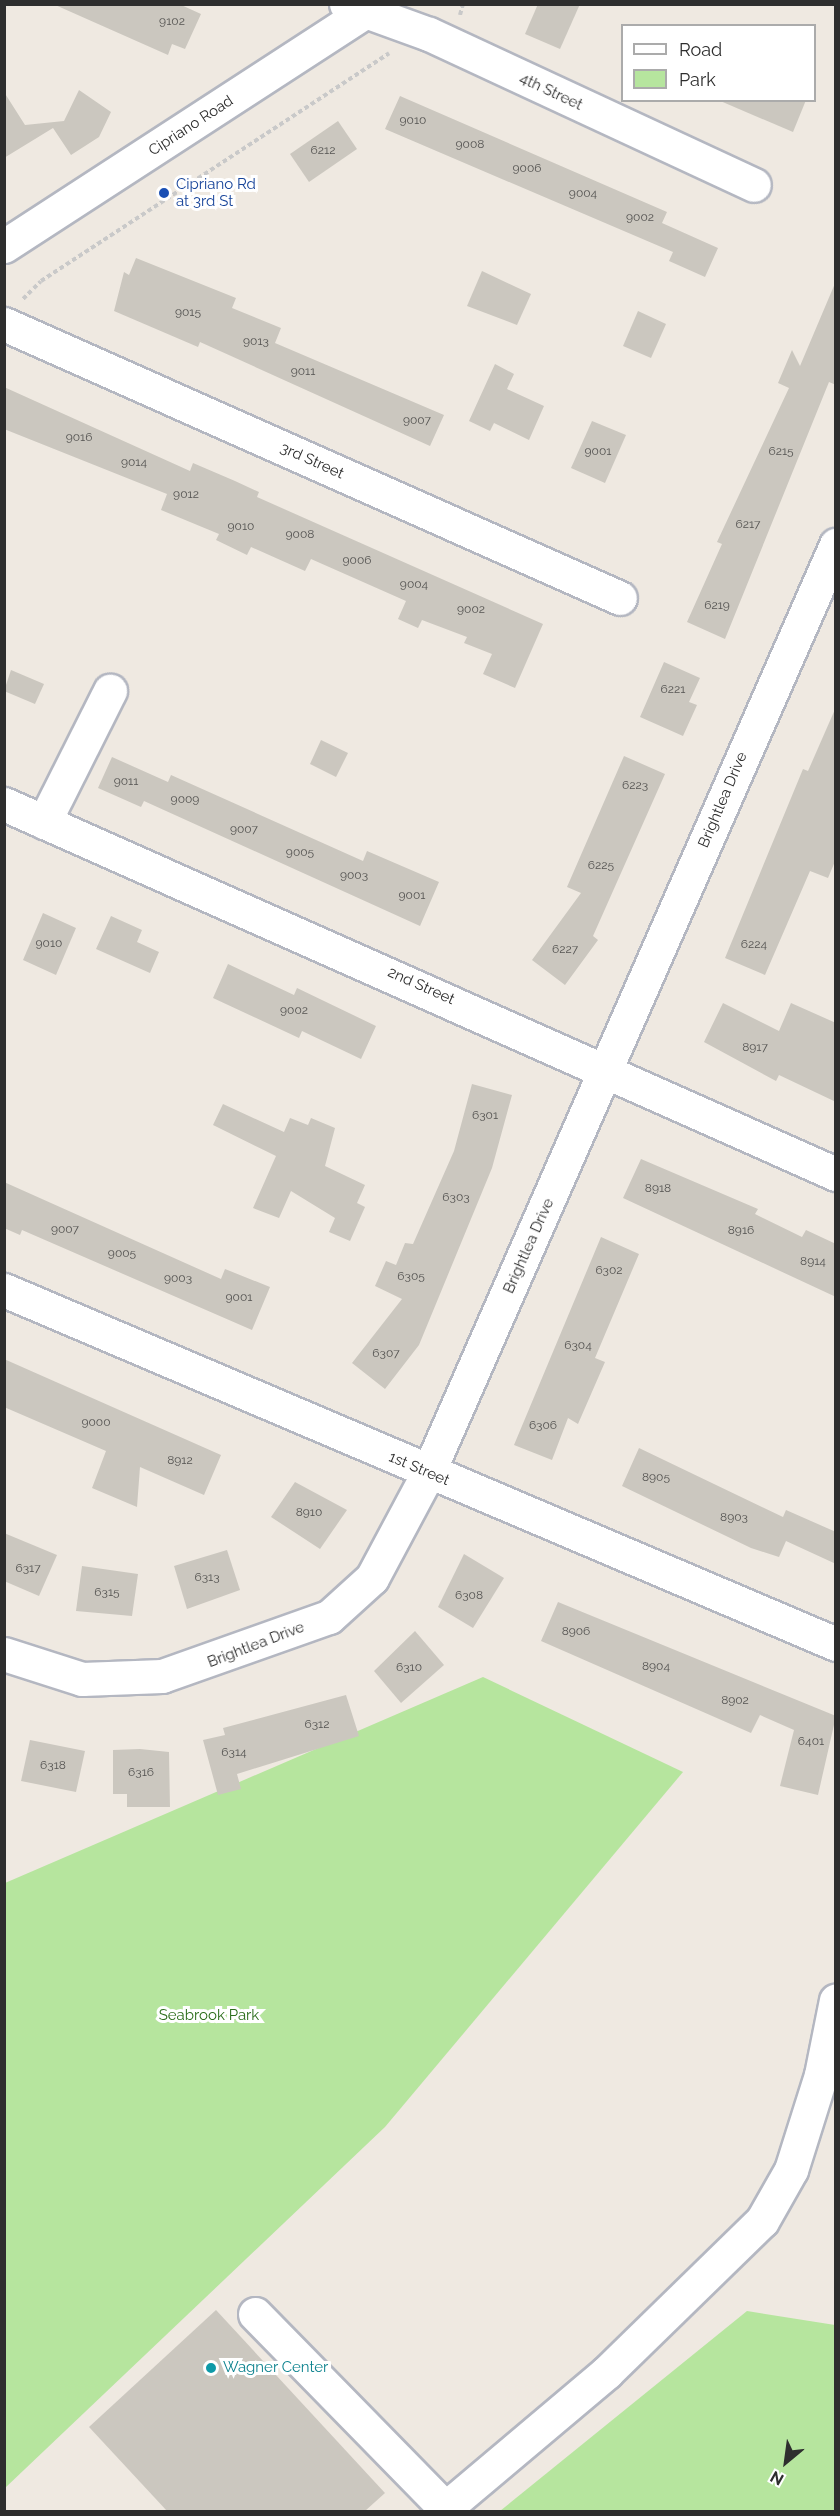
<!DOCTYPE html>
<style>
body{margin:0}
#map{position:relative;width:840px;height:2516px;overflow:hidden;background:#efe9e1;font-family:Raleway,sans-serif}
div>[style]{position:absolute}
.green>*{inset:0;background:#b6e59e}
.building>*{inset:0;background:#cbc7bf}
.path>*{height:4px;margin-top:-2px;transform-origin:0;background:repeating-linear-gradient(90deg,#c9c9c9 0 4.5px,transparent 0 7.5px)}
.roads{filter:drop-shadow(2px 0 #b4b7c1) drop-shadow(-2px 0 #b4b7c1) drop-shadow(0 2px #b4b7c1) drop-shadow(0 -2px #b4b7c1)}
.minor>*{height:33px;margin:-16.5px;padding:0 16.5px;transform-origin:16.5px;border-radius:16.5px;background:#fff}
.dots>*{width:16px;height:16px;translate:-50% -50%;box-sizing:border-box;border:3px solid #fff;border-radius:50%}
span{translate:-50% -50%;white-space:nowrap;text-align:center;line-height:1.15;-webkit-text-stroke:6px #fff;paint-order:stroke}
.number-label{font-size:12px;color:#555452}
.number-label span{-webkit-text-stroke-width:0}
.street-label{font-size:15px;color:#2e2e2e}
.transit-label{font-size:15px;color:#164399}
.left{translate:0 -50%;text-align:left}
.park-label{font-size:15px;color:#2c6e1b}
.culture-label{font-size:15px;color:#0d838f}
.frame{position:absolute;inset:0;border:6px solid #2e2e2e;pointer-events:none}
.legend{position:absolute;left:621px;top:24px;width:195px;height:78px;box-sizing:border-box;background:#fff;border:2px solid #ababab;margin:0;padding:8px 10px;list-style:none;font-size:18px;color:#2e2e2e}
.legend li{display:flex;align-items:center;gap:12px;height:30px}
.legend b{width:30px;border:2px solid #ababab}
.north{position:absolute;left:756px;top:2432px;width:60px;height:60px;-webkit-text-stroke:4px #fff;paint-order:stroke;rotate:209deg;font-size:16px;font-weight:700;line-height:24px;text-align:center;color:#2e2e2e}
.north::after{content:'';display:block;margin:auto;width:21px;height:27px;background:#2e2e2e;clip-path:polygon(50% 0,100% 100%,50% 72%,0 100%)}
</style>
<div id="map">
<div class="green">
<i style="clip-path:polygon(483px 1677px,683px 1772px,385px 2127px,5px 2488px,5px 1883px)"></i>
<i style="clip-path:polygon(747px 2311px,835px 2325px,835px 2511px,500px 2511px)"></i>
</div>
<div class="building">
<i style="clip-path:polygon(53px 4px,179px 4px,201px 14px,185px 49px,172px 44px,168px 55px)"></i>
<i style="clip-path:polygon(538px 4px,580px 4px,560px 49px,525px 34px)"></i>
<i style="clip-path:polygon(79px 90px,111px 112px,99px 137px,71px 155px,53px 128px,4px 158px,4px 92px,25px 125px,64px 121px)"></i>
<i style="clip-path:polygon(400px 96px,667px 212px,662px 223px,718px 248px,705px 277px,669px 261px,673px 252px,385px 129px)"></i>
<i style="clip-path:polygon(718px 100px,806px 100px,793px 132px)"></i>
<i style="clip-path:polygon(338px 121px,357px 149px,309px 182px,290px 154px)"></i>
<i style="clip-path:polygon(136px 258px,236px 298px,232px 308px,281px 328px,275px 343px,444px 415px,430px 446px,200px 342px,198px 347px,114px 311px,124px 272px,129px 275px)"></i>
<i style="clip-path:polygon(482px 271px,531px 294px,517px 325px,467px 306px)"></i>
<i style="clip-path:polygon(836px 281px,836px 385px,829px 382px,725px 639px,687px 622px,722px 544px,717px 542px,789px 388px,778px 383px,792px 350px,800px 366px)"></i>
<i style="clip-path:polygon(638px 311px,666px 324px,651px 358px,623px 346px)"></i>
<i style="clip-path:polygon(495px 364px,514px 374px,507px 389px,544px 406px,529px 440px,494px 423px,490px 431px,469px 421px)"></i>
<i style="clip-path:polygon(4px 387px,190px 471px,193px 463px,235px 481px,259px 492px,257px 497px,543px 624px,515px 688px,483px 674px,492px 654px,464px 643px,467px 637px,422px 620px,418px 628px,398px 619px,406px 601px,311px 559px,305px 571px,251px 547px,247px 555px,216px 540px,219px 534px,161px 510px,167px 494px,4px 429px)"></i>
<i style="clip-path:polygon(592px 421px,626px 435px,605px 483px,571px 468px)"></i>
<i style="clip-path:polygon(664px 662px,700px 678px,689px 702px,697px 705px,683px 736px,640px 717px)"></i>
<i style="clip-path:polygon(11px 670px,44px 684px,35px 704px,4px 691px)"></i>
<i style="clip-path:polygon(836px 707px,836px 859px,828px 878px,810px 871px,765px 975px,725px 958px,803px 769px,808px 771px)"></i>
<i style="clip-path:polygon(321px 740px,348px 753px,336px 777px,310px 764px)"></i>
<i style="clip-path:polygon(624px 756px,665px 774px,593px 936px,598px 940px,565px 985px,532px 960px,581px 893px,567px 887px)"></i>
<i style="clip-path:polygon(112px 757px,168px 782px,171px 775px,363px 861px,367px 851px,439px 882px,420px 926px,144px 801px,141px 807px,98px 788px)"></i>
<i style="clip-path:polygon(43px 913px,76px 928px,56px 975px,23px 960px)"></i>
<i style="clip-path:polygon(111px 916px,142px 930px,137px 942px,159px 952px,150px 973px,96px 949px)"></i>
<i style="clip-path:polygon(228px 964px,294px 995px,297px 988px,376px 1026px,361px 1059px,302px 1031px,299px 1038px,213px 998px)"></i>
<i style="clip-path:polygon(723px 1003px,779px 1031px,791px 1003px,836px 1023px,836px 1102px,779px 1075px,776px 1081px,704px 1042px)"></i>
<i style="clip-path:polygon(472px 1084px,512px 1095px,492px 1168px,419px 1345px,385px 1389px,352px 1363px,402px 1299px,375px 1286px,386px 1261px,396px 1265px,405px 1243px,413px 1244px,454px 1151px)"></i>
<i style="clip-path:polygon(223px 1104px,284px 1132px,290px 1118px,308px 1125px,311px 1118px,335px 1128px,325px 1166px,365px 1185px,357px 1203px,365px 1207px,350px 1241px,329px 1232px,335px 1218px,291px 1191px,279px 1218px,253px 1208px,276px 1156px,213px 1125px)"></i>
<i style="clip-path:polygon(641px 1159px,758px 1209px,755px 1214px,802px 1237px,806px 1230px,836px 1244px,836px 1297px,623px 1198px)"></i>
<i style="clip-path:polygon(4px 1182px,221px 1279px,225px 1269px,270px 1287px,252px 1330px,22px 1230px,20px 1235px,4px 1228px)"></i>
<i style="clip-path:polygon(601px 1237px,639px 1254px,595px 1358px,605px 1362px,578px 1424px,568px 1418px,552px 1460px,514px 1445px)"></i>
<i style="clip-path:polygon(4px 1359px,221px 1455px,204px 1495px,140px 1467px,137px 1507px,92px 1488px,106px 1451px,4px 1407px)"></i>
<i style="clip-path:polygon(639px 1448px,783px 1517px,786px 1510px,836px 1532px,836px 1564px,786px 1541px,779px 1557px,751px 1548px,622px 1486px)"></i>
<i style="clip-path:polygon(295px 1482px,347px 1510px,320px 1549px,271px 1517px)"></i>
<i style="clip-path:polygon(4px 1533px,57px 1555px,39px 1596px,4px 1581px)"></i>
<i style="clip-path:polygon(227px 1550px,240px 1590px,187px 1609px,174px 1566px)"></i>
<i style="clip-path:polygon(464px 1554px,504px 1578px,473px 1628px,438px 1607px)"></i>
<i style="clip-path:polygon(82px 1566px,138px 1574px,132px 1616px,76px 1611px)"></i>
<i style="clip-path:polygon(558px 1602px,836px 1716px,818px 1795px,780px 1786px,794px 1730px,760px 1715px,751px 1733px,541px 1641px)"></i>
<i style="clip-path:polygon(415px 1631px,444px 1665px,401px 1703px,374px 1671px)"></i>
<i style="clip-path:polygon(346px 1695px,359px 1736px,237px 1774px,241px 1789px,218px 1795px,203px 1740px,225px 1735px,223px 1728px)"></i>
<i style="clip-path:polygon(30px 1740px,85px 1751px,76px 1792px,21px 1781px)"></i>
<i style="clip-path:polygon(140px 1749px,169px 1752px,170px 1807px,127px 1807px,127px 1794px,113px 1794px,113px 1750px)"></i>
<i style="clip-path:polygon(216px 2310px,385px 2493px,365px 2511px,167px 2511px,89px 2427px)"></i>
</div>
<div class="path">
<i style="left:460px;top:15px;width:11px;rotate:-75deg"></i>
<i style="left:23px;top:299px;width:25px;rotate:-45deg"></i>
<i style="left:41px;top:281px;width:416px;rotate:-33.2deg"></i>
</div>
<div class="roads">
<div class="minor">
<i style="left:346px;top:4px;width:88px;rotate:19.9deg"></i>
<i style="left:429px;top:34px;width:358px;rotate:24.9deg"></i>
<i style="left:4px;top:246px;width:445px;rotate:-33deg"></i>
<i style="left:4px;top:324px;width:674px;rotate:23.98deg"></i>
<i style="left:4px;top:804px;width:911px;rotate:23.98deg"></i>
<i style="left:44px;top:822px;width:147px;rotate:-63.3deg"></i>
<i style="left:4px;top:1290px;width:904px;rotate:23.05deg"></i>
<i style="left:4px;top:1654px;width:82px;rotate:17.8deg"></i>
<i style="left:82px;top:1679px;width:80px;rotate:-2.1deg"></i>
<i style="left:162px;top:1676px;width:177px;rotate:-19.5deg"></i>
<i style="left:329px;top:1617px;width:58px;rotate:-42.2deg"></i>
<i style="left:372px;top:1578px;width:119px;rotate:-61.9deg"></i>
<i style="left:428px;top:1473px;width:1014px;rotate:-66.27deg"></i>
<i style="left:255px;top:2314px;width:272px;rotate:45.6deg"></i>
<i style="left:441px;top:2512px;width:217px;rotate:-40.1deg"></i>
<i style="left:607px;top:2372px;width:216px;rotate:-44.3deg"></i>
<i style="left:762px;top:2221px;width:59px;rotate:-60.4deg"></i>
<i style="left:791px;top:2170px;width:100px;rotate:-72.5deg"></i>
<i style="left:821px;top:2075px;width:76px;rotate:-78.7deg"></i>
</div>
</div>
<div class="dots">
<i style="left:164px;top:193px;background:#1a4fb4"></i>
<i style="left:211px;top:2368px;background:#0f9aa8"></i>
</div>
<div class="number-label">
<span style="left:172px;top:22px">9102</span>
<span style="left:413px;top:121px">9010</span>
<span style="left:470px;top:145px">9008</span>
<span style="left:323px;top:151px">6212</span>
<span style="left:527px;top:169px">9006</span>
<span style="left:583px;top:194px">9004</span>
<span style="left:640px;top:218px">9002</span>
<span style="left:188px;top:313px">9015</span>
<span style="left:256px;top:342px">9013</span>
<span style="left:303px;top:372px">9011</span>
<span style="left:417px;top:421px">9007</span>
<span style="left:79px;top:438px">9016</span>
<span style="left:598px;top:452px">9001</span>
<span style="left:781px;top:452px">6215</span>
<span style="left:134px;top:463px">9014</span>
<span style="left:186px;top:495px">9012</span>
<span style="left:748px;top:525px">6217</span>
<span style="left:241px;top:527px">9010</span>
<span style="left:300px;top:535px">9008</span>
<span style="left:357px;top:561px">9006</span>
<span style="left:414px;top:585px">9004</span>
<span style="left:717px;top:606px">6219</span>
<span style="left:471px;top:610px">9002</span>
<span style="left:673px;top:690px">6221</span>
<span style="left:126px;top:782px">9011</span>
<span style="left:635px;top:786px">6223</span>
<span style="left:185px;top:800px">9009</span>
<span style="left:244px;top:830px">9007</span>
<span style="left:300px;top:853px">9005</span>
<span style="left:601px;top:866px">6225</span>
<span style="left:354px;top:876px">9003</span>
<span style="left:412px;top:896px">9001</span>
<span style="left:49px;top:944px">9010</span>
<span style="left:754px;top:945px">6224</span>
<span style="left:565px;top:950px">6227</span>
<span style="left:294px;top:1011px">9002</span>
<span style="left:755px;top:1048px">8917</span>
<span style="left:485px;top:1116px">6301</span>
<span style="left:658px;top:1189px">8918</span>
<span style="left:456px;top:1198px">6303</span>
<span style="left:65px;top:1230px">9007</span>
<span style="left:741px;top:1231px">8916</span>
<span style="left:122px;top:1254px">9005</span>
<span style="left:813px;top:1262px">8914</span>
<span style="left:609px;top:1271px">6302</span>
<span style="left:411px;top:1277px">6305</span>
<span style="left:178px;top:1279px">9003</span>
<span style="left:239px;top:1298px">9001</span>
<span style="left:578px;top:1346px">6304</span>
<span style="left:386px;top:1354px">6307</span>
<span style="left:96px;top:1423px">9000</span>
<span style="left:543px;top:1426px">6306</span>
<span style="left:180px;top:1461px">8912</span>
<span style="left:656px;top:1478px">8905</span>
<span style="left:309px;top:1513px">8910</span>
<span style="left:734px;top:1518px">8903</span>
<span style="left:28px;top:1569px">6317</span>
<span style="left:207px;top:1578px">6313</span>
<span style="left:107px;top:1593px">6315</span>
<span style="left:469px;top:1596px">6308</span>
<span style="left:576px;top:1632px">8906</span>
<span style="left:656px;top:1667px">8904</span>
<span style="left:409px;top:1668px">6310</span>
<span style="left:735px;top:1701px">8902</span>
<span style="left:317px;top:1725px">6312</span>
<span style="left:811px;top:1742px">6401</span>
<span style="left:234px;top:1753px">6314</span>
<span style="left:53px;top:1766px">6318</span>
<span style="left:141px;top:1773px">6316</span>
</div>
<div class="street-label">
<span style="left:551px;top:92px;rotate:25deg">4th Street</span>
<span style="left:191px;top:126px;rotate:-33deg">Cipriano Road</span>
<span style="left:312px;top:461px;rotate:24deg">3rd Street</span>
<span style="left:723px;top:800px;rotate:-67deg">Brightlea Drive</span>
<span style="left:421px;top:986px;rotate:24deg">2nd Street</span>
<span style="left:529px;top:1246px;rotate:-66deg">Brightlea Drive</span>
<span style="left:419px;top:1469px;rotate:23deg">1st Street</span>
<span style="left:256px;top:1645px;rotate:-21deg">Brightlea Drive</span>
</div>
<div class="transit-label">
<span class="left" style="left:176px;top:193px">Cipriano Rd<br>at 3rd St</span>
</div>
<div class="park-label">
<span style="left:209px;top:2016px">Seabrook Park</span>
</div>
<div class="culture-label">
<span class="left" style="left:223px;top:2368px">Wagner Center</span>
</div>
<div class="frame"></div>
<ul class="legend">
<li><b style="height:8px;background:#fff"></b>Road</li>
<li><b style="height:16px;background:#b6e59e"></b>Park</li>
</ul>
<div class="north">N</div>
</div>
